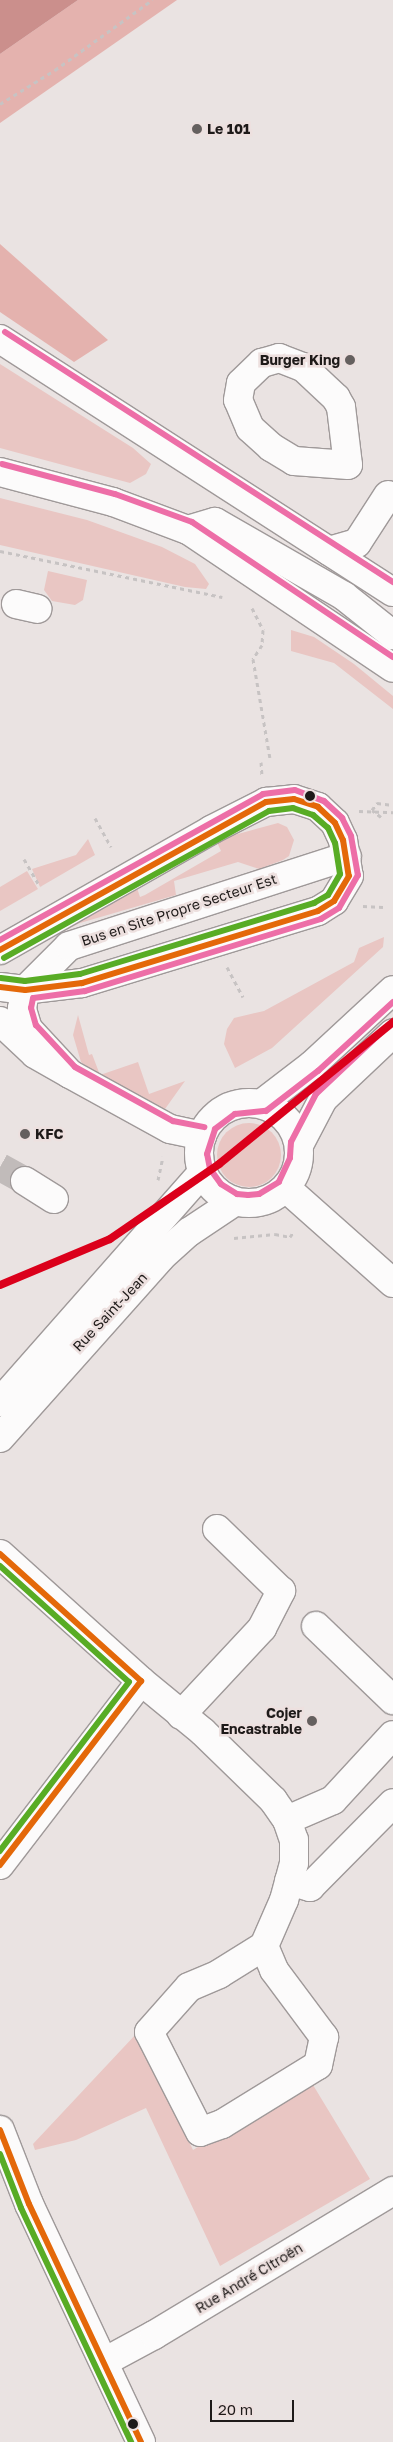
<!DOCTYPE html>
<meta charset="utf-8">
<style>
body{margin:0}
#map{position:relative;width:393px;height:2442px;overflow:hidden;background:#eae3e2;font-family:"Golos Text",sans-serif}
div>[style]{position:absolute}
.green>*{inset:0;background:#e9c6c3}
.round{border-radius:50%}
.forest>*{inset:0;background:#e4b2ae}
.water>*{inset:0;background:#cb8f8c}
.minor-tunnel>*{height:28px;margin-top:-14px;transform-origin:0;background:repeating-linear-gradient(90deg,#c1bbba 0 28px,transparent 0 42px)}
.path>*{height:3px;margin-top:-1.5px;transform-origin:0;background:repeating-linear-gradient(90deg,#c7c3c3 0 4px,transparent 0 8px)}
.roads{filter:drop-shadow(1px 0 #9f9999) drop-shadow(-1px 0 #9f9999) drop-shadow(0 1px #9f9999) drop-shadow(0 -1px #9f9999)}
.minor>*{height:28px;margin:-14px;padding:0 14px;transform-origin:14px;border-radius:14px;background:#fcfbfb}
.minor>.ring{margin:-14px;padding:0;box-sizing:content-box;background:none;border:28px solid #fcfbfb;border-radius:50%}
.major>*{height:28px;margin:-14px;padding:0 14px;transform-origin:14px;border-radius:14px;background:#fcfbfb}
.bus-1>*{height:6px;margin:-3px;padding:0 3px;transform-origin:3px;border-radius:3px;background:#e46809}
.bus-2>*{height:6px;margin:-3px;padding:0 3px;transform-origin:3px;border-radius:3px;background:#58ac25}
.bus-3>*{height:6px;margin:-3px;padding:0 3px;transform-origin:3px;border-radius:3px;background:#ed6ea7}
.metro-1>*{height:8px;margin:-4px;padding:0 4px;transform-origin:4px;border-radius:4px;background:#db001b}
.dots>*{width:14px;height:14px;translate:-50% -50%;box-sizing:border-box;border:2px solid #ede0df;border-radius:50%}
span{translate:-50% -50%;white-space:nowrap;text-align:center;line-height:1.15;-webkit-text-stroke:5px #ede0df;paint-order:stroke}
.poi-label{font-size:14px;color:#1e1a19;font-weight:700}
.left{translate:0 -50%;text-align:left}
.right{translate:-100% -50%;text-align:right}
.street-label{font-size:14px;color:#1e1a19}
.scale{position:absolute;left:210px;top:2400px;width:84px;height:22px;box-sizing:border-box;border:2px solid #1e1a19;border-top:0;padding-left:6px;font-size:15px;line-height:18px;white-space:nowrap;color:#1e1a19;-webkit-text-stroke:4px #ede0df;paint-order:stroke}
</style>
<div id="map">
<div class="green">
<i style="clip-path:polygon(0 364px,133px 448px,151px 464px,146px 474px,130px 483px,0 448px)"></i>
<i style="clip-path:polygon(0 498px,87px 520px,162px 547px,195px 564px,209px 584px,206px 589px,185px 587px,0 545px)"></i>
<i style="clip-path:polygon(48px 571px,87px 580px,83px 600px,75px 605px,52px 601px,44px 590px)"></i>
<i style="clip-path:polygon(291px 630px,314px 637px,354px 664px,393px 696px,393px 709px,334px 663px,291px 651px)"></i>
<i style="clip-path:polygon(278px 823px,287px 827px,294px 840px,289px 856px,283px 860px,259px 869px,238px 862px,174px 881px,176px 895px,80px 923px,21px 953px,136px 885px,140px 897px,145px 895px,221px 851px,216px 840px)"></i>
<i style="clip-path:polygon(88px 839px,95px 855px,40px 887px,32px 869px,76px 855px)"></i>
<i style="clip-path:polygon(27px 871px,38px 889px,0 911px,0 887px)"></i>
<i style="clip-path:polygon(384px 937px,383px 947px,272px 1048px,235px 1068px,224px 1044px,227px 1029px,234px 1018px,264px 1011px,354px 962px,359px 948px)"></i>
<i style="clip-path:polygon(78px 1015px,89px 1055px,92px 1054px,100px 1075px,138px 1062px,149px 1094px,185px 1081px,165px 1109px,149px 1103px,89px 1069px,81px 1062px,73px 1035px)"></i>
<i class="round" style="left:217px;top:1123px;width:64px;height:64px"></i>
<i style="clip-path:polygon(137px 2033px,193px 2150px,310px 2080px,370px 2179px,220px 2266px,146px 2108px,76px 2140px,35px 2150px,33px 2144px)"></i>
</div>
<div class="forest">
<i style="clip-path:polygon(78px 0,177px 0,0 123px,0 54px)"></i>
<i style="clip-path:polygon(0 244px,108px 340px,74px 362px,0 312px)"></i>
</div>
<div class="water">
<i style="clip-path:polygon(0 0,78px 0,0 54px)"></i>
</div>
<div class="minor-tunnel">
<i style="left:0;top:1167px;width:29px;rotate:29deg"></i>
</div>
<div class="path">
<i style="left:0;top:104px;width:65px;rotate:-31.7deg"></i>
<i style="left:55px;top:70px;width:120px;rotate:-35.8deg"></i>
<i style="left:0;top:551px;width:227px;rotate:11.7deg"></i>
<i style="left:252px;top:608px;width:25px;rotate:63deg"></i>
<i style="left:263px;top:630px;width:15px;rotate:94deg"></i>
<i style="left:262px;top:645px;width:17px;rotate:123deg"></i>
<i style="left:253px;top:659px;width:100px;rotate:80.3deg"></i>
<i style="left:261px;top:762px;width:14px;rotate:86deg"></i>
<i style="left:359px;top:811px;width:34px;rotate:2deg"></i>
<i style="left:381px;top:817px;width:11px;rotate:-142deg"></i>
<i style="left:372px;top:810px;width:9px;rotate:-54deg"></i>
<i style="left:377px;top:803px;width:16px;rotate:7deg"></i>
<i style="left:95px;top:818px;width:33px;rotate:61deg"></i>
<i style="left:24px;top:859px;width:32px;rotate:60deg"></i>
<i style="left:363px;top:906px;width:20px;rotate:3deg"></i>
<i style="left:227px;top:967px;width:34px;rotate:62deg"></i>
<i style="left:158px;top:1180px;width:24px;rotate:-78deg"></i>
<i style="left:234px;top:1238px;width:41px;rotate:-5.6deg"></i>
<i style="left:275px;top:1234px;width:15px;rotate:11deg"></i>
<i style="left:290px;top:1237px;width:7px;rotate:-56deg"></i>
</div>
<div class="roads">
<div class="minor">
<i style="left:279px;top:358px;width:26px;rotate:21deg"></i>
<i style="left:303px;top:367px;width:45px;rotate:43.2deg"></i>
<i style="left:336px;top:398px;width:10px;rotate:61deg"></i>
<i style="left:341px;top:407px;width:58px;rotate:83.1deg"></i>
<i style="left:348px;top:465px;width:54px;rotate:-175.8deg"></i>
<i style="left:294px;top:461px;width:27px;rotate:-149deg"></i>
<i style="left:271px;top:447px;width:28px;rotate:-138deg"></i>
<i style="left:250px;top:428px;width:30px;rotate:-113deg"></i>
<i style="left:238px;top:400px;width:17px;rotate:-80deg"></i>
<i style="left:241px;top:383px;width:29px;rotate:-44deg"></i>
<i style="left:262px;top:363px;width:18px;rotate:-16deg"></i>
<i style="left:188px;top:530px;width:28px;rotate:-17deg"></i>
<i style="left:215px;top:522px;width:149px;rotate:29.8deg"></i>
<i style="left:344px;top:596px;width:63px;rotate:38.5deg"></i>
<i style="left:329px;top:551px;width:29px;rotate:-16deg"></i>
<i style="left:357px;top:543px;width:57px;rotate:-57.1deg"></i>
<i style="left:16px;top:604px;width:22px;rotate:13deg"></i>
<i style="left:0;top:950px;width:243px;rotate:-29.6deg"></i>
<i style="left:211px;top:830px;width:62px;rotate:-27deg"></i>
<i style="left:266px;top:802px;width:28px;rotate:-6deg"></i>
<i style="left:294px;top:799px;width:25px;rotate:18deg"></i>
<i style="left:318px;top:807px;width:23px;rotate:43deg"></i>
<i style="left:335px;top:823px;width:19px;rotate:65deg"></i>
<i style="left:343px;top:840px;width:36px;rotate:81deg"></i>
<i style="left:349px;top:876px;width:29px;rotate:121deg"></i>
<i style="left:334px;top:901px;width:19px;rotate:148deg"></i>
<i style="left:318px;top:911px;width:247px;rotate:163deg"></i>
<i style="left:82px;top:983px;width:57px;rotate:173deg"></i>
<i style="left:25px;top:990px;width:25px;rotate:-173deg"></i>
<i style="left:0;top:1021px;width:48px;rotate:43.3deg"></i>
<i style="left:35px;top:1054px;width:40px;rotate:29.7deg"></i>
<i style="left:70px;top:1074px;width:114px;rotate:28.8deg"></i>
<i style="left:170px;top:1129px;width:33px;rotate:12deg"></i>
<i style="left:70px;top:1074px;width:62px;rotate:-133deg"></i>
<i style="left:28px;top:1029px;width:21px;rotate:-107deg"></i>
<i style="left:22px;top:1009px;width:19px;rotate:-81deg"></i>
<i style="left:25px;top:990px;width:62px;rotate:-45deg"></i>
<i style="left:69px;top:946px;width:292px;rotate:-17.9deg"></i>
<i class="ring" style="left:199px;top:1103px;width:72px;height:72px"></i>
<i style="left:261px;top:1104px;width:64px;rotate:-37.4deg"></i>
<i style="left:312px;top:1065px;width:110px;rotate:-42.8deg"></i>
<i style="left:299px;top:1145px;width:52px;rotate:-62.4deg"></i>
<i style="left:323px;top:1099px;width:96px;rotate:-43.3deg"></i>
<i style="left:25px;top:1181px;width:34px;rotate:32deg"></i>
<i style="left:286px;top:1188px;width:143px;rotate:41.6deg"></i>
<i style="left:0;top:1402px;width:305px;rotate:-48.6deg"></i>
<i style="left:0;top:1438px;width:242px;rotate:-48.3deg"></i>
<i style="left:161px;top:1257px;width:38px;rotate:-42deg"></i>
<i style="left:189px;top:1232px;width:54px;rotate:-33.7deg"></i>
<i style="left:0;top:1554px;width:190px;rotate:42deg"></i>
<i style="left:141px;top:1681px;width:232px;rotate:127.5deg"></i>
<i style="left:316px;top:1626px;width:107px;rotate:43.9deg"></i>
<i style="left:141px;top:1681px;width:80px;rotate:39.4deg"></i>
<i style="left:203px;top:1732px;width:98px;rotate:44.2deg"></i>
<i style="left:273px;top:1800px;width:24px;rotate:55deg"></i>
<i style="left:287px;top:1820px;width:21px;rotate:71deg"></i>
<i style="left:294px;top:1840px;width:23px;rotate:90deg"></i>
<i style="left:294px;top:1863px;width:38px;rotate:105deg"></i>
<i style="left:284px;top:1900px;width:50px;rotate:113.5deg"></i>
<i style="left:181px;top:1715px;width:119px;rotate:-47deg"></i>
<i style="left:262px;top:1628px;width:42px;rotate:-62.8deg"></i>
<i style="left:281px;top:1591px;width:89px;rotate:-135.9deg"></i>
<i style="left:287px;top:1820px;width:50px;rotate:-23.5deg"></i>
<i style="left:333px;top:1800px;width:88px;rotate:-47.3deg"></i>
<i style="left:289px;top:1881px;width:22px;rotate:16deg"></i>
<i style="left:310px;top:1887px;width:118px;rotate:-45.3deg"></i>
<i style="left:264px;top:1946px;width:26px;rotate:67deg"></i>
<i style="left:274px;top:1970px;width:84px;rotate:53.3deg"></i>
<i style="left:324px;top:2037px;width:29px;rotate:102deg"></i>
<i style="left:318px;top:2065px;width:113px;rotate:148.4deg"></i>
<i style="left:222px;top:2124px;width:23px;rotate:160deg"></i>
<i style="left:200px;top:2132px;width:112px;rotate:-117deg"></i>
<i style="left:149px;top:2032px;width:60px;rotate:-48.4deg"></i>
<i style="left:189px;top:1987px;width:33px;rotate:-23deg"></i>
<i style="left:219px;top:1974px;width:53px;rotate:-31.9deg"></i>
<i style="left:0;top:2130px;width:79px;rotate:68.6deg"></i>
<i style="left:29px;top:2204px;width:263px;rotate:64.8deg"></i>
<i style="left:104px;top:2362px;width:57px;rotate:-28.4deg"></i>
<i style="left:154px;top:2335px;width:279px;rotate:-31.1deg"></i>
</div>
<div class="major">
<i style="left:0;top:339px;width:467px;rotate:32.8deg"></i>
<i style="left:0;top:472px;width:117px;rotate:14.9deg"></i>
<i style="left:113px;top:502px;width:80px;rotate:20.5deg"></i>
<i style="left:188px;top:530px;width:247px;rotate:33.9deg"></i>
</div>
</div>
<div class="bus-1">
<i style="left:0;top:950px;width:304px;rotate:-29.1deg"></i>
<i style="left:266px;top:802px;width:28px;rotate:-6deg"></i>
<i style="left:294px;top:799px;width:25px;rotate:18deg"></i>
<i style="left:318px;top:807px;width:23px;rotate:43deg"></i>
<i style="left:335px;top:823px;width:19px;rotate:65deg"></i>
<i style="left:343px;top:840px;width:36px;rotate:81deg"></i>
<i style="left:349px;top:876px;width:29px;rotate:121deg"></i>
<i style="left:334px;top:901px;width:19px;rotate:148deg"></i>
<i style="left:318px;top:911px;width:247px;rotate:163deg"></i>
<i style="left:82px;top:983px;width:57px;rotate:173deg"></i>
<i style="left:25px;top:990px;width:25px;rotate:-173deg"></i>
<i style="left:0;top:1554px;width:190px;rotate:42deg"></i>
<i style="left:141px;top:1681px;width:232px;rotate:127.5deg"></i>
<i style="left:0;top:2130px;width:79px;rotate:68.6deg"></i>
<i style="left:29px;top:2204px;width:263px;rotate:64.8deg"></i>
</div>
<div class="bus-2">
<i style="left:1px;top:978px;width:24px;rotate:7deg"></i>
<i style="left:25px;top:981px;width:55px;rotate:-7.3deg"></i>
<i style="left:80px;top:974px;width:245px;rotate:-16.9deg"></i>
<i style="left:314px;top:903px;width:16px;rotate:-30deg"></i>
<i style="left:328px;top:895px;width:24px;rotate:-60deg"></i>
<i style="left:340px;top:874px;width:31px;rotate:-99deg"></i>
<i style="left:335px;top:843px;width:17px;rotate:-115deg"></i>
<i style="left:328px;top:828px;width:20px;rotate:-139deg"></i>
<i style="left:313px;top:815px;width:21px;rotate:-161deg"></i>
<i style="left:293px;top:808px;width:24px;rotate:173deg"></i>
<i style="left:269px;top:811px;width:303px;rotate:151deg"></i>
<i style="left:0;top:1566px;width:173px;rotate:42deg"></i>
<i style="left:129px;top:1682px;width:213px;rotate:127.4deg"></i>
<i style="left:0;top:2154px;width:58px;rotate:68.7deg"></i>
<i style="left:21px;top:2208px;width:259px;rotate:64.8deg"></i>
</div>
<div class="bus-3">
<i style="left:5px;top:332px;width:462px;rotate:32.8deg"></i>
<i style="left:2px;top:464px;width:117px;rotate:14.9deg"></i>
<i style="left:115px;top:494px;width:82px;rotate:20deg"></i>
<i style="left:192px;top:522px;width:242px;rotate:33.9deg"></i>
<i style="left:0;top:940px;width:301px;rotate:-29deg"></i>
<i style="left:263px;top:794px;width:32px;rotate:-7deg"></i>
<i style="left:295px;top:790px;width:31px;rotate:21deg"></i>
<i style="left:324px;top:801px;width:25px;rotate:43deg"></i>
<i style="left:342px;top:818px;width:20px;rotate:63deg"></i>
<i style="left:351px;top:836px;width:40px;rotate:80deg"></i>
<i style="left:358px;top:875px;width:38px;rotate:120deg"></i>
<i style="left:339px;top:908px;width:21px;rotate:149deg"></i>
<i style="left:321px;top:919px;width:247px;rotate:163deg"></i>
<i style="left:85px;top:991px;width:52px;rotate:172.3deg"></i>
<i style="left:33px;top:998px;width:10px;rotate:101deg"></i>
<i style="left:31px;top:1008px;width:18px;rotate:74deg"></i>
<i style="left:36px;top:1025px;width:57px;rotate:47.1deg"></i>
<i style="left:75px;top:1067px;width:112px;rotate:28.9deg"></i>
<i style="left:173px;top:1121px;width:32px;rotate:11deg"></i>
<i style="left:387px;top:1027px;width:98px;rotate:136.7deg"></i>
<i style="left:316px;top:1094px;width:54px;rotate:117.5deg"></i>
<i style="left:291px;top:1142px;width:16px;rotate:94deg"></i>
<i style="left:290px;top:1158px;width:26px;rotate:115deg"></i>
<i style="left:279px;top:1182px;width:23px;rotate:149deg"></i>
<i style="left:259px;top:1194px;width:11px;rotate:175deg"></i>
<i style="left:248px;top:1195px;width:11px;rotate:-175deg"></i>
<i style="left:237px;top:1194px;width:19px;rotate:-148deg"></i>
<i style="left:221px;top:1184px;width:19px;rotate:-126deg"></i>
<i style="left:210px;top:1169px;width:15px;rotate:-101deg"></i>
<i style="left:207px;top:1154px;width:26px;rotate:-72deg"></i>
<i style="left:215px;top:1129px;width:25px;rotate:-37deg"></i>
<i style="left:235px;top:1114px;width:31px;rotate:-6deg"></i>
<i style="left:266px;top:1111px;width:66px;rotate:-37.6deg"></i>
<i style="left:318px;top:1071px;width:102px;rotate:-42.6deg"></i>
</div>
<div class="metro-1">
<i style="left:0;top:1285px;width:119px;rotate:-22.7deg"></i>
<i style="left:110px;top:1239px;width:132px;rotate:-34.5deg"></i>
<i style="left:219px;top:1164px;width:225px;rotate:-39.2deg"></i>
</div>
<div class="dots">
<i style="left:197px;top:129px;background:#65605f"></i>
<i style="left:350px;top:360px;background:#65605f"></i>
<i style="left:310px;top:796px;background:#1e1a19"></i>
<i style="left:25px;top:1134px;background:#65605f"></i>
<i style="left:312px;top:1721px;background:#65605f"></i>
<i style="left:133px;top:2424px;background:#1e1a19"></i>
</div>
<div class="poi-label">
<span class="left" style="left:207px;top:129px">Le 101</span>
<span class="right" style="left:340px;top:360px">Burger King</span>
<span class="left" style="left:35px;top:1134px">KFC</span>
<span class="right" style="left:302px;top:1721px">Cojer<br>Encastrable</span>
</div>
<div class="street-label">
<span style="left:179px;top:910px;rotate:-18deg">Bus en Site Propre Secteur Est</span>
<span style="left:110px;top:1312px;rotate:-47deg">Rue Saint-Jean</span>
<span style="left:249px;top:2278px;rotate:-31deg">Rue André Citroën</span>
</div>
<div class="scale">20 m</div>
</div>
